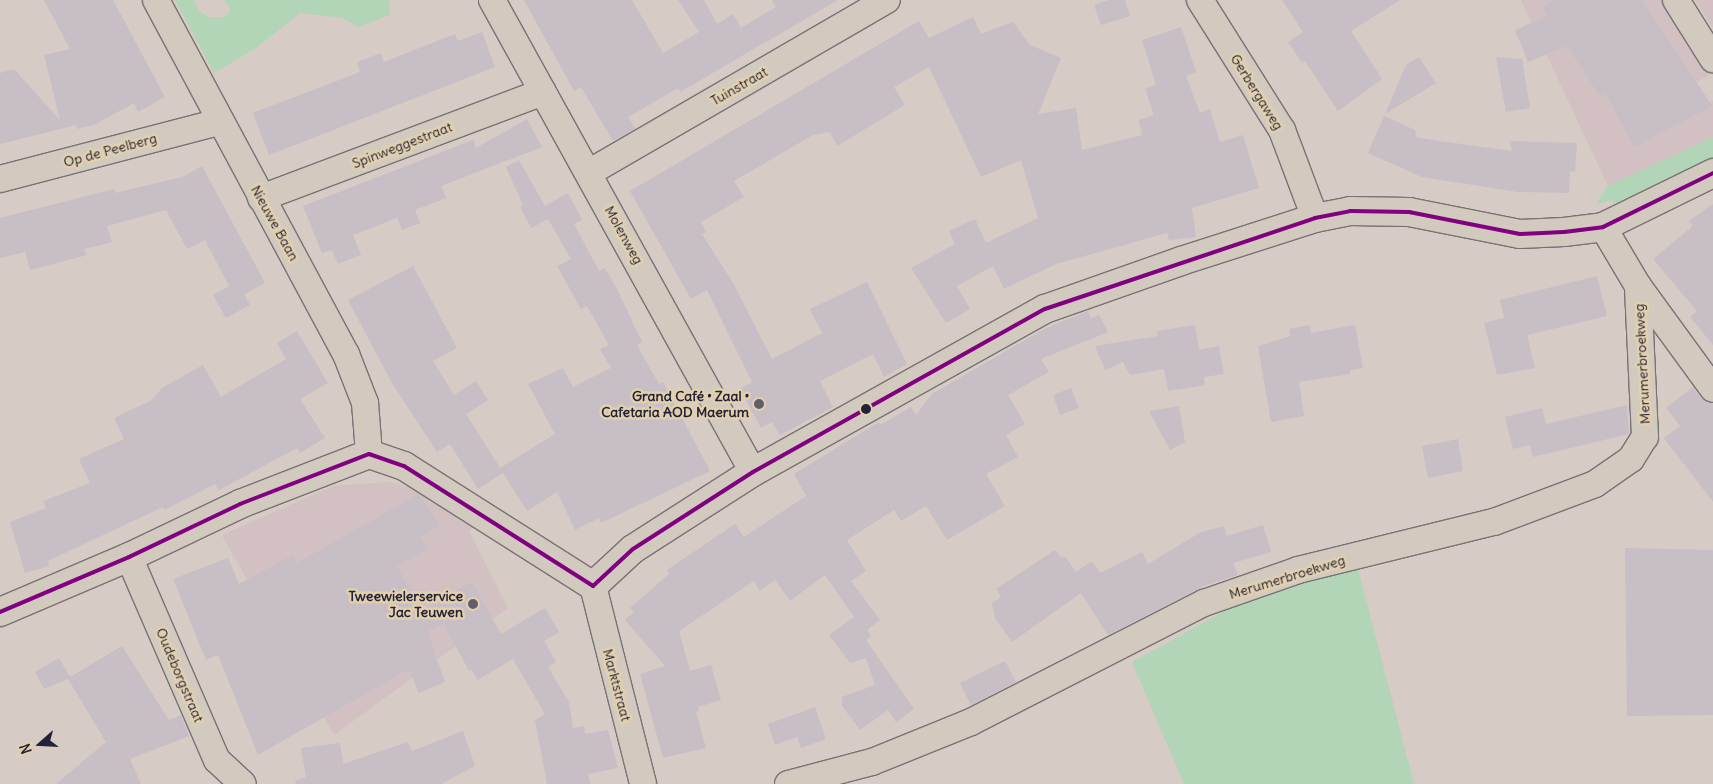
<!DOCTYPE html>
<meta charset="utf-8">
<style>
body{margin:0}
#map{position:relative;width:1713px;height:784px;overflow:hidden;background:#d7cbc5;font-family:Delius,sans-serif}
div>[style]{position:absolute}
.built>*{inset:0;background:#d2c0c2}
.green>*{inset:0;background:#b2d4b7}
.building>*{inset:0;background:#c8bec5}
.roads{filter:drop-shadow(1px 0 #787275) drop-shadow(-1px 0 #787275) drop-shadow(0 1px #787275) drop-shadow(0 -1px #787275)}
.minor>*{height:26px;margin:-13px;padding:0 13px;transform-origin:13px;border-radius:13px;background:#d2cabf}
.tertiary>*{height:28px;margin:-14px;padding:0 14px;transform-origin:14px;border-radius:14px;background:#d2cabf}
.bus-1>*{height:4px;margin:-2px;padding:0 2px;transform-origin:2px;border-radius:2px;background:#800080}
.dots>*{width:14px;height:14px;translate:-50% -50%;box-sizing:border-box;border:2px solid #e2d0ad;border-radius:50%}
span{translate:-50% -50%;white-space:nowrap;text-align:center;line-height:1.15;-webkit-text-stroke:5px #e2d0ad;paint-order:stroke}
.street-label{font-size:14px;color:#22223b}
.poi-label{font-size:14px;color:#22223b;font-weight:700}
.right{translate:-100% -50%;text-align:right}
.north{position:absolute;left:15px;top:719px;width:50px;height:50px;-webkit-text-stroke:4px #e2d0ad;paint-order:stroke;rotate:251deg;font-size:14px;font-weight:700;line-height:20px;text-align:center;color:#22223b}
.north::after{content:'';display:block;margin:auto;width:18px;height:22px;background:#22223b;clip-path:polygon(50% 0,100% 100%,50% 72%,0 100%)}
</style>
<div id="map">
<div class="built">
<i style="clip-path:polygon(1521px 0,1666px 0,1709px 66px,1708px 76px,1696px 82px,1710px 103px,1713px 100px,1713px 137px,1608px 186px)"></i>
<i style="clip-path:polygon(1695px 0,1713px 0,1713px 28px)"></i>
<i style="clip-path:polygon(389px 482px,433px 493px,475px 526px,469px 531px,508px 608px,334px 735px,222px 535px,333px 486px)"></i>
</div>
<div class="green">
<i style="clip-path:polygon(175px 0,194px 0,198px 10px,209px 17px,224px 17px,229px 14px,229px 7px,224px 0,389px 0,390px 15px,358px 27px,343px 18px,300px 13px,256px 48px,214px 73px)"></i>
<i style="clip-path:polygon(1713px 137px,1713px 158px,1614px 204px,1612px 200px,1596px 205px,1607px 186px)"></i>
<i style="clip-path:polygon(1357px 565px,1414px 784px,1184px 784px,1132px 662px,1243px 601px)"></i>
</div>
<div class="building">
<i style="clip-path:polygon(44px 0,113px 0,165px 97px,138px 112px,134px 103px,94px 125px,77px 129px,76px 125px,0 144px,0 73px,14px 69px,60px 120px,44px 55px,70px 49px)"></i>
<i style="clip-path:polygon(524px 0,632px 0,663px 53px,699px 32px,678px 0,704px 0,717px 24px,733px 14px,741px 28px,776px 7px,772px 0,838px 0,680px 92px,678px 88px,628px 117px,635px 129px,613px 141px,581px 87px,574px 91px)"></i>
<i style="clip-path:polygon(1109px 0,1125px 0,1130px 16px,1101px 25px,1094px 5px)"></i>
<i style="clip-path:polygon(1282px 0,1400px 0,1351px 31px,1382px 79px,1338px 111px,1305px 61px,1302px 63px,1288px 42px,1303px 32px)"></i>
<i style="clip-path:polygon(1553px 0,1642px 0,1712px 106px,1634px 147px,1605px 93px,1600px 96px,1567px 46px,1528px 62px,1515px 30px,1547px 16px,1542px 7px)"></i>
<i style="clip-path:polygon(973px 17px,981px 34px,1013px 22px,1030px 45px,1061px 58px,1038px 114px,1076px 108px,1082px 150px,1142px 135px,1139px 120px,1154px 115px,1145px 89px,1156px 85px,1142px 40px,1181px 27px,1196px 72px,1186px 76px,1200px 113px,1210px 109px,1220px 142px,1243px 135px,1259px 188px,1192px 208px,1196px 237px,1169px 240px,1167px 233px,1056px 264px,1004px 289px,993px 266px,957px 286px,970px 309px,946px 323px,911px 268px,955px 244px,949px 231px,975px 219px,986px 243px,1038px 218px,1021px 160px,981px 177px,929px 67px,894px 87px,905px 105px,837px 146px,830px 132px,813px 135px,734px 181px,744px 197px,701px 222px,706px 232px,702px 234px,733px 283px,772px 359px,822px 333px,810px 309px,867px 282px,907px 364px,884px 377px,873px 354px,820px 381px,833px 407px,780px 435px,772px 422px,761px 428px,740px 389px,752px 382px,707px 290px,691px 299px,630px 191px,919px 21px,929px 38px)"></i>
<i style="clip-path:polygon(482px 32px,495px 67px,269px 155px,253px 113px,360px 72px,357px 64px,360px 61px,381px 53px,384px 62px,455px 34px,458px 41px)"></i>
<i style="clip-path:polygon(1419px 57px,1436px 83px,1385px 114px,1406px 65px)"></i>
<i style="clip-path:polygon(1496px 57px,1522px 59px,1530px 108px,1506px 112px)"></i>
<i style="clip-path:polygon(1384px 116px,1415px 130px,1416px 137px,1439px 141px,1512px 151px,1510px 141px,1577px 143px,1575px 172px,1570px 171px,1569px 193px,1518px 192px,1422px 177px,1368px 153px)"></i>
<i style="clip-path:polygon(527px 119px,542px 147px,441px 186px,446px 198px,415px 210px,420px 223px,402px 230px,397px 218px,353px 235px,361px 255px,338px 264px,332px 250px,322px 253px,303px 206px,473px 140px,476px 148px)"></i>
<i style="clip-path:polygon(519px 160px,545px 206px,568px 193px,582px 220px,574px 224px,599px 271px,605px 268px,617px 289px,642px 342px,637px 345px,659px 384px,663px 382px,710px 471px,601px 523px,599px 518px,575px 530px,557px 492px,527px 511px,503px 473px,478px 489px,450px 444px,437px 452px,392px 383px,348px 300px,413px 266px,457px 348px,433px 361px,454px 395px,476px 381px,488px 400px,466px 414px,500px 468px,555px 434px,528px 384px,563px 368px,573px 387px,611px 368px,600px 349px,609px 345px,587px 306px,581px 309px,557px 266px,571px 259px,548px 219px,531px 228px,520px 207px,523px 205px,506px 167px)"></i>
<i style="clip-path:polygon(202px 166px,265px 283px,244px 294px,250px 305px,226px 318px,213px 295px,229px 286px,205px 240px,187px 249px,166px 210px,107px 226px,112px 242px,84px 249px,87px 255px,30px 270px,25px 252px,0 258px,0 218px,114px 189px,115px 193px,182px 177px)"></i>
<i style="clip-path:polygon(1713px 204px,1713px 345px,1690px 317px,1697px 311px,1653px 259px,1693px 226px,1689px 221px)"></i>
<i style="clip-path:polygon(1597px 276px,1607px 316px,1527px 335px,1535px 368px,1497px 375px,1484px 323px,1504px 318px,1500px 300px)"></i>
<i style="clip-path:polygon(1088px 311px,1091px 318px,1099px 315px,1108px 332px,1041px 359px,1049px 372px,1008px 395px,1025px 424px,1006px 435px,1018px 457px,986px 474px,1005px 506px,947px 540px,926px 506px,901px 521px,894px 510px,847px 540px,866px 571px,851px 581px,880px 620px,867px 630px,871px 636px,866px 640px,914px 709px,896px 722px,888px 710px,860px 730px,842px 706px,842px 697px,875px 685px,866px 658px,850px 663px,829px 635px,854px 617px,825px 575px,790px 601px,775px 580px,760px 591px,754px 581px,679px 631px,690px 671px,711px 665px,721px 700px,698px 707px,699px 710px,696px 712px,706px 748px,663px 758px,640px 674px,665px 666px,625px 620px,634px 612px,630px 608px,669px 574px,667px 570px,735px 524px,744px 537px,806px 496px,794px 474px,879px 422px,880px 425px,911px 407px,916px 415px,932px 394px,956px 380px,1044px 329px)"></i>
<i style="clip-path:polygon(1195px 325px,1199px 350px,1219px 346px,1224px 374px,1204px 377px,1205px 385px,1168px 391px,1164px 369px,1130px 375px,1123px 362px,1105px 370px,1095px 346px,1158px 336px,1157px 331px)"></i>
<i style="clip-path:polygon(1310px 325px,1311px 333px,1355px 325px,1363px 368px,1350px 370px,1350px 374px,1299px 382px,1304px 416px,1271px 422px,1258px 346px,1290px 336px,1289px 329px)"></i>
<i style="clip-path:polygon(297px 331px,328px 383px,300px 399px,325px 438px,300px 453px,297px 448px,219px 490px,215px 484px,164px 510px,163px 507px,48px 561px,49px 566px,25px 573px,10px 522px,46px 508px,43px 501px,90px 483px,79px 459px,124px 439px,114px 418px,152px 400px,162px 388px,203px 365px,221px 397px,286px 359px,277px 343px)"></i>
<i style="clip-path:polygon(1693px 387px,1701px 398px,1713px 404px,1713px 502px,1664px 438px,1680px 426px,1666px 408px)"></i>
<i style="clip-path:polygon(1071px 388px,1079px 408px,1060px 415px,1053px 395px)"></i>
<i style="clip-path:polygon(1627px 405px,1629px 434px,1533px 457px,1530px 445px,1513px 449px,1505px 417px,1542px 408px,1546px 424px)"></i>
<i style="clip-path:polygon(1179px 406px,1185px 442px,1170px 450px,1149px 411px)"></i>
<i style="clip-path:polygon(1458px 439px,1463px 471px,1428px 478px,1422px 446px)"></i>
<i style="clip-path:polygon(419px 494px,440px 526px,420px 536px,427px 549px,397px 566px,421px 611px,472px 582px,501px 634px,545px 608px,559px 632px,544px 641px,556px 662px,548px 667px,569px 702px,573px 728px,584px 726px,585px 734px,608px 730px,618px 768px,588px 774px,590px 784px,547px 784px,535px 720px,545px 714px,513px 659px,478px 680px,472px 670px,469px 671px,444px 624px,427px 631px,445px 682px,419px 693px,409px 669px,258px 755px,218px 655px,206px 660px,173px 579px,228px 558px,239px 584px,293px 555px,297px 563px)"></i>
<i style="clip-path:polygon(1263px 525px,1271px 552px,1233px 563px,1238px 575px,1204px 586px,1108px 635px,1081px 593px,1012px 642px,995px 618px,992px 603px,1001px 597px,996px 589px,1055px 550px,1062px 558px,1065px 556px,1076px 572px,1092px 561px,1100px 573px,1142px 552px,1148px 564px,1201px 532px,1224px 526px,1227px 536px)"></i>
<i style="clip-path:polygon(1625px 548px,1713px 550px,1713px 715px,1627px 716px)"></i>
<i style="clip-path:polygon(122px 646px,169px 720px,181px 715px,189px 736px,130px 759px,141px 784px,56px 784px,106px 742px,68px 679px,44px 689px,35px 672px,59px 658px,70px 677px)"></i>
<i style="clip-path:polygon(1005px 661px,1016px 682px,971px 705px,960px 683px)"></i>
<i style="clip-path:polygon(815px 707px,826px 739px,801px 748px,797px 737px,775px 745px,768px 724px)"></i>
<i style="clip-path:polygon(463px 731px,475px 766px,441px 784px,296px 784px,295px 781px,306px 777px,301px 748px,340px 743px,343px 764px,408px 742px,412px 751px)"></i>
</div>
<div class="roads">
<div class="minor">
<i style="left:156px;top:0;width:402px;rotate:61.8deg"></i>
<i style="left:346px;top:354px;width:53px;rotate:68.8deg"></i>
<i style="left:365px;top:403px;width:51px;rotate:85.5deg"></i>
<i style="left:492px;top:0;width:539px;rotate:61.06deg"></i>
<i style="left:1200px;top:0;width:154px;rotate:57.8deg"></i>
<i style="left:1282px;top:130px;width:94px;rotate:69.4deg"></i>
<i style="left:1676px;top:0;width:70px;rotate:57.9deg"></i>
<i style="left:590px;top:172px;width:343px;rotate:-30.1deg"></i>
<i style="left:0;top:179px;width:226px;rotate:-14.6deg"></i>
<i style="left:261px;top:198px;width:301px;rotate:-20.6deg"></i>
<i style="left:1603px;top:227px;width:69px;rotate:59.3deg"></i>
<i style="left:1638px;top:286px;width:127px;rotate:53.9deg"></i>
<i style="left:129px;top:557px;width:221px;rotate:66.6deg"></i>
<i style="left:217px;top:760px;width:35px;rotate:43deg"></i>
<i style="left:593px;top:586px;width:204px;rotate:75.8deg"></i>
<i style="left:788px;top:784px;width:87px;rotate:-14.7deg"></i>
<i style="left:872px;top:762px;width:107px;rotate:-22deg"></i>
<i style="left:971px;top:722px;width:262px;rotate:-27.1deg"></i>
<i style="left:1204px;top:603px;width:100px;rotate:-19.3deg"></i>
<i style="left:1298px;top:570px;width:202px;rotate:-13.8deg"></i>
<i style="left:1494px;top:522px;width:108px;rotate:-20.6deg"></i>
<i style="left:1595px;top:484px;width:44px;rotate:-34.8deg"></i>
<i style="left:1631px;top:459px;width:26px;rotate:-58deg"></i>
<i style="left:1645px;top:437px;width:151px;rotate:-92.7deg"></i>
</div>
<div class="tertiary">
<i style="left:0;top:612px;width:140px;rotate:-23.1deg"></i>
<i style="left:129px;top:557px;width:123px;rotate:-25.5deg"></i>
<i style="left:240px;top:504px;width:138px;rotate:-21.2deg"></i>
<i style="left:369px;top:454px;width:37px;rotate:19deg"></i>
<i style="left:404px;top:466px;width:224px;rotate:32.4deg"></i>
<i style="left:593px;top:586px;width:54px;rotate:-42.8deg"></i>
<i style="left:633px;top:549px;width:143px;rotate:-32.7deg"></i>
<i style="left:753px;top:472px;width:334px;rotate:-29.2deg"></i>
<i style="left:1045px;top:309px;width:144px;rotate:-19.4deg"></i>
<i style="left:1181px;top:261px;width:141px;rotate:-17.8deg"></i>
<i style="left:1315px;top:218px;width:36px;rotate:-11deg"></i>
<i style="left:1350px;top:211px;width:59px;rotate:1deg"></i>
<i style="left:1409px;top:212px;width:113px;rotate:11.2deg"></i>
<i style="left:1520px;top:234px;width:44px;rotate:-2.6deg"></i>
<i style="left:1564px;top:232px;width:39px;rotate:-7deg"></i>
<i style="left:1603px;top:227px;width:123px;rotate:-26.1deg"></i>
</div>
</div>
<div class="bus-1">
<i style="left:0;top:612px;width:140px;rotate:-23.1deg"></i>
<i style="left:129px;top:557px;width:123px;rotate:-25.5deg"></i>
<i style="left:240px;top:504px;width:138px;rotate:-21.2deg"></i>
<i style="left:369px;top:454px;width:37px;rotate:19deg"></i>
<i style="left:404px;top:466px;width:224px;rotate:32.4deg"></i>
<i style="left:593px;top:586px;width:54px;rotate:-42.8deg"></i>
<i style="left:633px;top:549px;width:143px;rotate:-32.7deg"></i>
<i style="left:753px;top:472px;width:334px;rotate:-29.2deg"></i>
<i style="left:1045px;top:309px;width:285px;rotate:-18.6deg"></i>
<i style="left:1315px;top:218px;width:36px;rotate:-11deg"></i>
<i style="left:1350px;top:211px;width:59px;rotate:1deg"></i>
<i style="left:1409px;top:212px;width:113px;rotate:11.2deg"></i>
<i style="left:1520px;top:234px;width:44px;rotate:-2.6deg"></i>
<i style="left:1564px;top:232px;width:39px;rotate:-7deg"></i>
<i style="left:1603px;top:227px;width:123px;rotate:-26.1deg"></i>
</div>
<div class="dots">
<i style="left:759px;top:404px;background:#615d6b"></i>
<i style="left:866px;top:409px;background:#22223b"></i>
<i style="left:473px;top:604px;background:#615d6b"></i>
</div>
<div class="street-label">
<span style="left:739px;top:86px;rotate:-30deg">Tuinstraat</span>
<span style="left:1257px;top:92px;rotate:58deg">Gerbergaweg</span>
<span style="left:402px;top:145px;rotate:-21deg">Spinweggestraat</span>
<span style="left:110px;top:150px;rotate:-15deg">Op de Peelberg</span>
<span style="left:275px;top:223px;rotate:61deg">Nieuwe Baan</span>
<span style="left:624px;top:235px;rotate:61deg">Molenweg</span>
<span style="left:1642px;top:364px;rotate:-93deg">Merumerbroekweg</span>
<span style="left:1287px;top:577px;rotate:-17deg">Merumerbroekweg</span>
<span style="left:180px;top:675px;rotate:67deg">Oudeborgstraat</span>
<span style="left:617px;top:685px;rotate:75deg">Marktstraat</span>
</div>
<div class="poi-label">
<span class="right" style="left:749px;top:404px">Grand Café • Zaal •<br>Cafetaria AOD Maerum</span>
<span class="right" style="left:463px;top:604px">Tweewielerservice<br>Jac Teuwen</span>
</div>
<div class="north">N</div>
</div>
